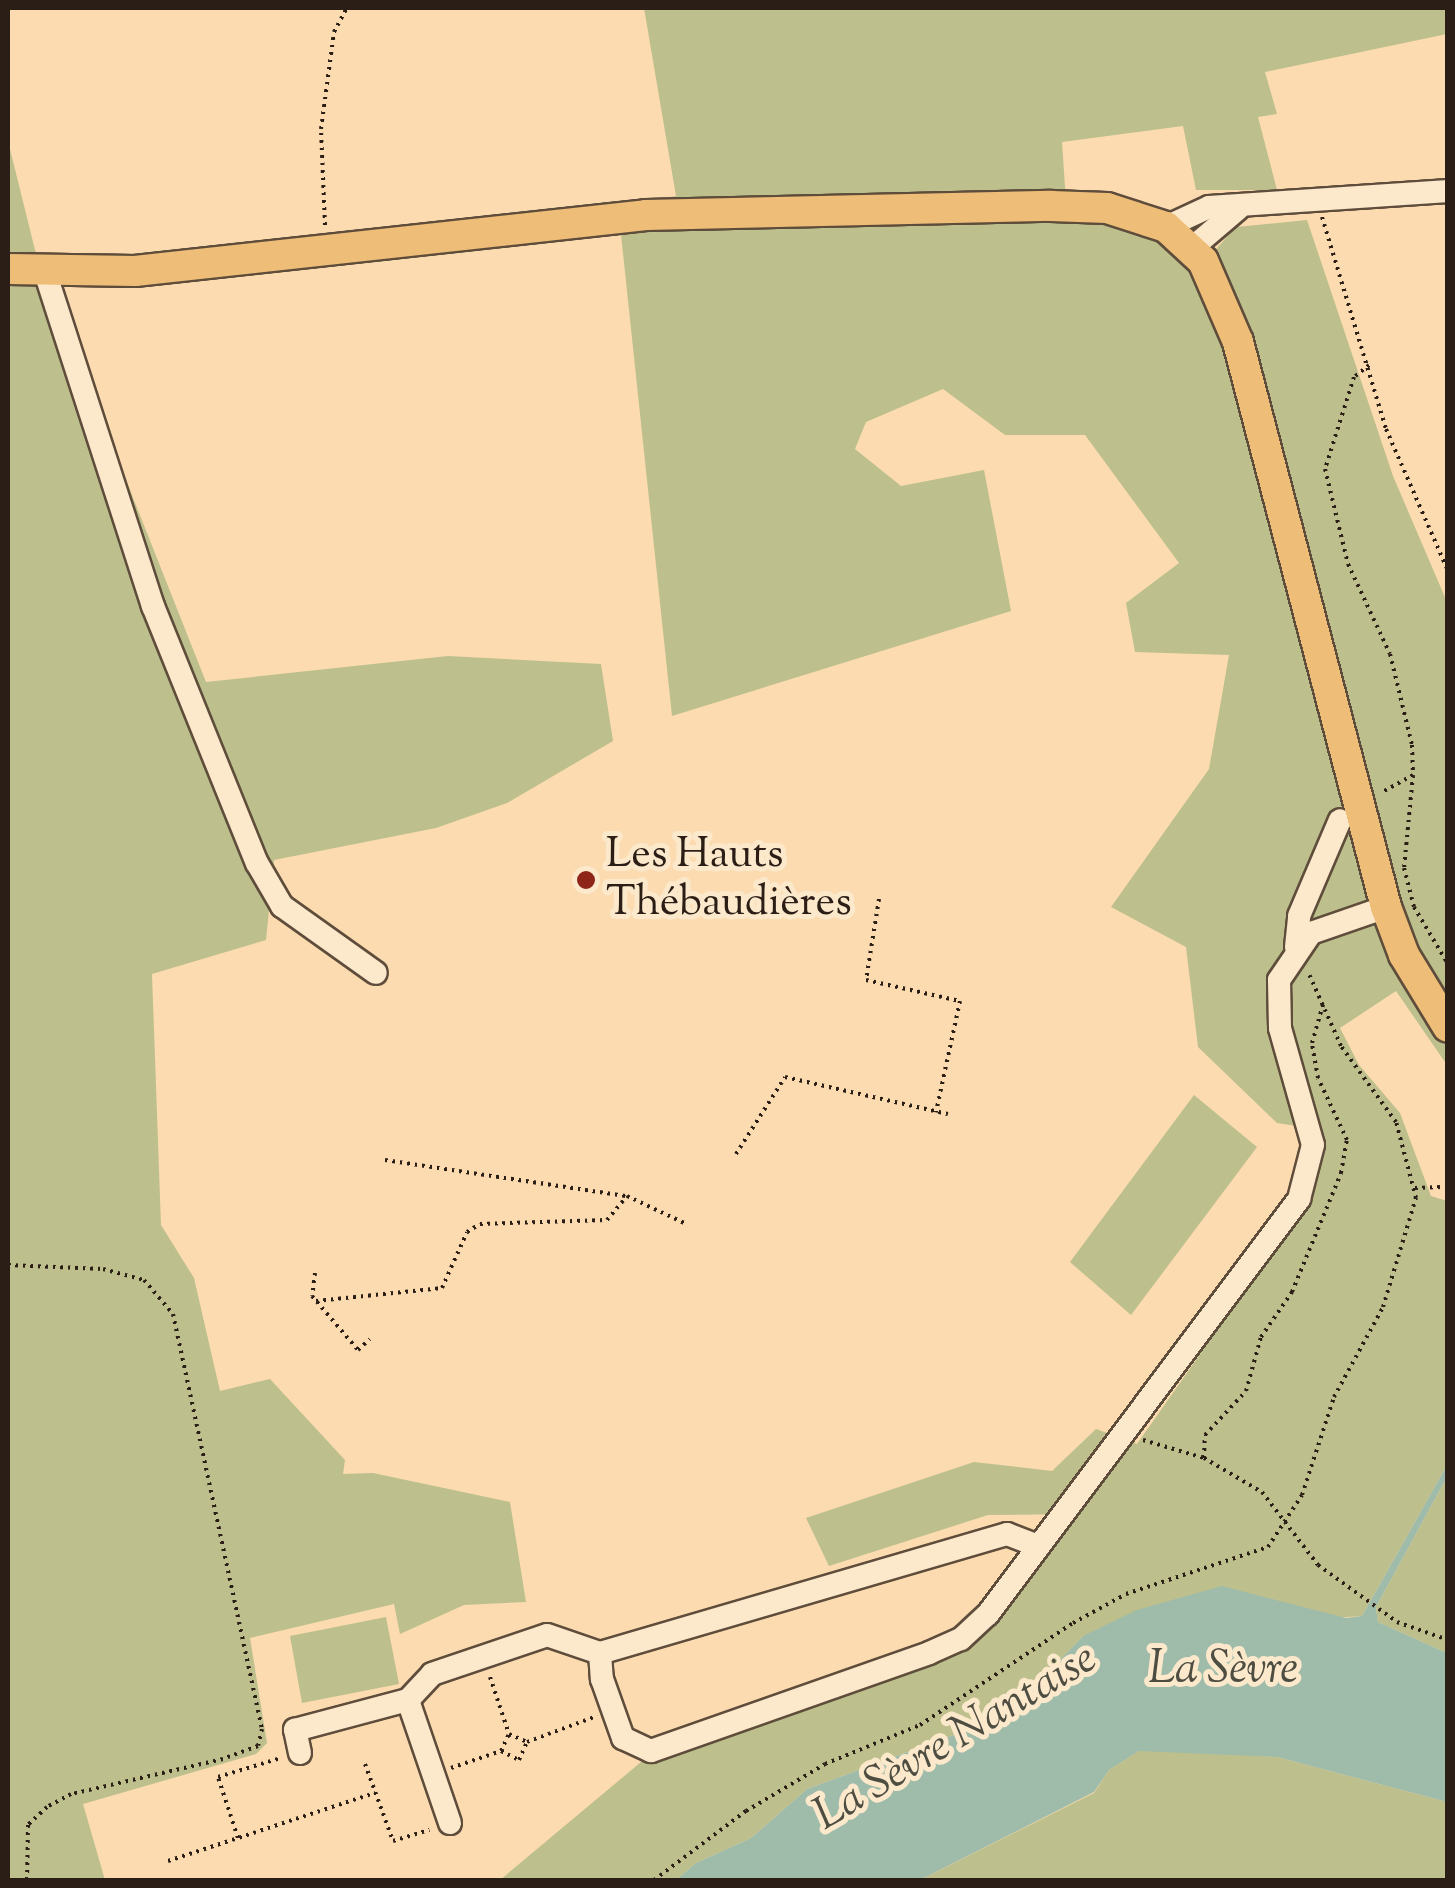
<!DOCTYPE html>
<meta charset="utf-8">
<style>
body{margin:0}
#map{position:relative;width:1455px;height:1888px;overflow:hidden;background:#fbdbaf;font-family:"Sorts Mill Goudy",serif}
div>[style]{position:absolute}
.green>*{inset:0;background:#bdc08c}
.water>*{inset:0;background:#9fbbaa}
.path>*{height:4px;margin-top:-2px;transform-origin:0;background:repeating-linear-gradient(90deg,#2b1e16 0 2.5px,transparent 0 7.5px)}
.roads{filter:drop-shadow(2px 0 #5f4d3c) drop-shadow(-2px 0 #5f4d3c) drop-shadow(0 2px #5f4d3c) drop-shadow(0 -2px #5f4d3c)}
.minor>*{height:22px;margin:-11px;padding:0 11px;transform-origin:11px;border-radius:11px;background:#fce8cb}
.major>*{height:30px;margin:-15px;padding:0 15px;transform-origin:15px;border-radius:15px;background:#eebe78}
.dots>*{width:28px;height:28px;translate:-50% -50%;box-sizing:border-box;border:5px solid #fce8cb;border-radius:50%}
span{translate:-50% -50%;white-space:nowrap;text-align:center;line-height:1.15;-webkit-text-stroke:10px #fce8cb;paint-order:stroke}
.poi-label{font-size:42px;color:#2b1e16}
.left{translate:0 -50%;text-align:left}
.water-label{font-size:45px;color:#4e4d42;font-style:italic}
.frame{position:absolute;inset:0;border:10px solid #2b1e16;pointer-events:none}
</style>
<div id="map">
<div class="green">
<i style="clip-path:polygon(644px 8px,1447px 8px,1447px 34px,1265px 72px,1277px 114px,1258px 117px,1277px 190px,1196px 190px,1183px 126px,1062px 142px,1067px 217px,1146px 226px,1197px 270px,1236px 227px,1307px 220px,1393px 476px,1447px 602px,1447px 1065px,1396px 991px,1340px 1028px,1359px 1065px,1400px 1113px,1431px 1196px,1447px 1201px,1447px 1465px,1362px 1616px,1083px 1636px,1031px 1690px,981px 1725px,807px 1789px,751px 1838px,696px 1863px,676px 1880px,500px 1880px,641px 1762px,970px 1643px,1074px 1514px,988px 1515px,829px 1566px,806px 1518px,974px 1462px,1052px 1471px,1096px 1429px,1137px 1444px,1307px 1202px,1323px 1130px,1277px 1123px,1198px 1047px,1186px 947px,1111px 907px,1209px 769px,1229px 655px,1135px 652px,1126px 603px,1179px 563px,1085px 435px,1005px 435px,943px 389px,866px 422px,855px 449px,901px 486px,984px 470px,1011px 611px,672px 716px,618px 206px,676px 196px)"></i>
<i style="clip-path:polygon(8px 141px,35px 250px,206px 682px,448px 656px,601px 664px,613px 741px,507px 803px,436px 828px,274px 860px,266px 940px,152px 974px,161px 1225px,194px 1278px,220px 1391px,270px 1379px,345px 1460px,343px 1474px,373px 1473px,510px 1502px,526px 1602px,464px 1605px,400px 1634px,394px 1604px,250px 1638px,267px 1743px,256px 1754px,83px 1804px,105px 1880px,8px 1880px)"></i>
<i style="clip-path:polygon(1194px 1095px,1257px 1147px,1131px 1315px,1070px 1262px)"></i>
<i style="clip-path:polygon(1447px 1477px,1447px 1653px,1378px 1622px,1376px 1607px)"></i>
<i style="clip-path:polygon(386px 1617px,399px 1684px,302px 1703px,290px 1636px)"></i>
<i style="clip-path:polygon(1177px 1750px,1277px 1757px,1447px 1802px,1447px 1880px,920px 1880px,1094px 1793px,1109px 1770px,1139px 1751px)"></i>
</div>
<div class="water">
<i style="clip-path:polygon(1447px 1465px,1447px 1477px,1376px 1607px,1378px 1622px,1447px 1653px,1447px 1802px,1277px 1757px,1139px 1751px,1109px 1770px,1094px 1792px,920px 1880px,676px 1880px,696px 1863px,751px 1838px,807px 1789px,981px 1725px,1031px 1690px,1083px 1636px,1137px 1610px,1222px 1586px,1346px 1618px,1362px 1616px)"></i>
</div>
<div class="path">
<i style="left:1322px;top:217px;width:221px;rotate:73.2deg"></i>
<i style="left:1386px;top:429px;width:155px;rotate:66.4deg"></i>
<i style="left:325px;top:225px;width:96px;rotate:-92.4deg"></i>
<i style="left:321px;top:129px;width:98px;rotate:-82.4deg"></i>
<i style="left:334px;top:32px;width:27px;rotate:-62deg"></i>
<i style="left:1369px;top:365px;width:19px;rotate:141deg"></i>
<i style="left:1354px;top:377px;width:96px;rotate:107.5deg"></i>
<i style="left:1325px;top:469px;width:98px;rotate:76.4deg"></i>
<i style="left:1348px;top:564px;width:99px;rotate:65deg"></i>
<i style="left:1390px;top:654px;width:94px;rotate:76.4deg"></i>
<i style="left:1412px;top:745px;width:30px;rotate:88deg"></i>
<i style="left:1413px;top:775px;width:37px;rotate:151deg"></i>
<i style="left:1413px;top:775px;width:93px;rotate:95.5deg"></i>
<i style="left:1404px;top:868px;width:40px;rotate:75.6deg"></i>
<i style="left:1414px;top:907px;width:66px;rotate:59.2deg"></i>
<i style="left:879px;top:899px;width:82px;rotate:99.1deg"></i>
<i style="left:866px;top:980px;width:96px;rotate:12.6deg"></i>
<i style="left:960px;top:1001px;width:114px;rotate:102.2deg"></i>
<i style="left:736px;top:1154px;width:91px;rotate:-57.5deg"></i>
<i style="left:785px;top:1077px;width:167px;rotate:12.8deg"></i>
<i style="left:385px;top:1160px;width:245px;rotate:8.5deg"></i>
<i style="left:1415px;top:1188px;width:33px;rotate:-2deg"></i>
<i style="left:8px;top:1265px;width:95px;rotate:2.4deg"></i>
<i style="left:103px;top:1269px;width:42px;rotate:15deg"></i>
<i style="left:144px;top:1280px;width:45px;rotate:49.5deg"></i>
<i style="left:173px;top:1314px;width:424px;rotate:77.9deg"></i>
<i style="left:262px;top:1729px;width:17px;rotate:103deg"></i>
<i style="left:258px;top:1746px;width:37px;rotate:160deg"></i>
<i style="left:223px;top:1759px;width:156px;rotate:167deg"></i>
<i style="left:71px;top:1794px;width:27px;rotate:152deg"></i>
<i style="left:47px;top:1807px;width:26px;rotate:137deg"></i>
<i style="left:28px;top:1825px;width:55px;rotate:91deg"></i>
<i style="left:315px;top:1273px;width:23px;rotate:97deg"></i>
<i style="left:312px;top:1296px;width:71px;rotate:49.6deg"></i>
<i style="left:358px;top:1350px;width:16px;rotate:-43deg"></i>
<i style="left:316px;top:1301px;width:127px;rotate:-5.9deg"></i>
<i style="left:442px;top:1288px;width:61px;rotate:-65.9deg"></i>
<i style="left:467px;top:1232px;width:15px;rotate:-32deg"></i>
<i style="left:480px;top:1224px;width:127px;rotate:-1.8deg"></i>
<i style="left:607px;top:1220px;width:31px;rotate:-50deg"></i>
<i style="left:627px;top:1196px;width:63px;rotate:25.3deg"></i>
<i style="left:1143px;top:1440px;width:64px;rotate:16.4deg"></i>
<i style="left:1204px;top:1458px;width:67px;rotate:30.4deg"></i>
<i style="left:1262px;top:1492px;width:92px;rotate:52.5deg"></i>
<i style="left:1318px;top:1565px;width:97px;rotate:35.8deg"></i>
<i style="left:1397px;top:1622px;width:54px;rotate:19.4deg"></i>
<i style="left:1204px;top:1458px;width:23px;rotate:-88deg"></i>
<i style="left:1205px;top:1435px;width:60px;rotate:-47deg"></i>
<i style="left:1246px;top:1391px;width:56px;rotate:-74.5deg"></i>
<i style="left:1261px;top:1337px;width:55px;rotate:-55.4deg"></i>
<i style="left:1292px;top:1292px;width:129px;rotate:-67.6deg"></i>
<i style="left:1341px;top:1173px;width:34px;rotate:-80deg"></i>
<i style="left:1347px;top:1140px;width:68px;rotate:-115.1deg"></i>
<i style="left:1318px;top:1078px;width:36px;rotate:-100deg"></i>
<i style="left:1312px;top:1043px;width:40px;rotate:-74deg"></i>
<i style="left:490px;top:1677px;width:60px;rotate:71.6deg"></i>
<i style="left:501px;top:1751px;width:20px;rotate:27deg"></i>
<i style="left:519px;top:1760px;width:20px;rotate:-66deg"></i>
<i style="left:365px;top:1764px;width:82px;rotate:70deg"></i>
<i style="left:393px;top:1841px;width:38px;rotate:-17deg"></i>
<i style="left:451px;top:1768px;width:53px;rotate:-18.8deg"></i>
<i style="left:501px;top:1751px;width:19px;rotate:-65deg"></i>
<i style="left:509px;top:1734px;width:20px;rotate:24deg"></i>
<i style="left:527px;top:1742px;width:75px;rotate:-20.4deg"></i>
<i style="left:238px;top:1838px;width:64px;rotate:-108.2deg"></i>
<i style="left:218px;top:1777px;width:66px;rotate:-16.8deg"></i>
<i style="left:168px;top:1861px;width:218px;rotate:-18.2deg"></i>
<i style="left:654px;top:1880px;width:115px;rotate:-36.9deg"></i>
<i style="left:746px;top:1811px;width:92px;rotate:-30.7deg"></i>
<i style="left:825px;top:1764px;width:103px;rotate:-22.3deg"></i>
<i style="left:920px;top:1725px;width:184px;rotate:-33.7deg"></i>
<i style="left:1073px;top:1623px;width:60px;rotate:-28.7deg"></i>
<i style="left:1126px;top:1594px;width:150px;rotate:-18.3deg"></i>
<i style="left:1268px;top:1547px;width:62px;rotate:-56.8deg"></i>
<i style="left:1302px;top:1495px;width:103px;rotate:-71.9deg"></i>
<i style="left:1334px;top:1397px;width:102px;rotate:-61.4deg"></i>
<i style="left:1383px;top:1307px;width:114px;rotate:-73.2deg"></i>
<i style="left:1416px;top:1198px;width:79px;rotate:-104.7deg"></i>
<i style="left:1396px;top:1122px;width:94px;rotate:-125.9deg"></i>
<i style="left:1341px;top:1046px;width:81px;rotate:-114deg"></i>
</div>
<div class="roads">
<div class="minor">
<i style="left:1166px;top:227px;width:47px;rotate:-24.9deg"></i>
<i style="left:1209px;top:207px;width:240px;rotate:-3.8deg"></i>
<i style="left:1192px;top:248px;width:60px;rotate:-40.3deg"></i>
<i style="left:46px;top:275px;width:348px;rotate:72.1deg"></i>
<i style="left:153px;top:606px;width:277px;rotate:68deg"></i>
<i style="left:257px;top:863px;width:50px;rotate:59.8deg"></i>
<i style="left:282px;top:906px;width:115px;rotate:35.5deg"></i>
<i style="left:1296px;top:947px;width:31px;rotate:-84deg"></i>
<i style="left:1299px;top:916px;width:104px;rotate:-66.9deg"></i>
<i style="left:600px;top:1653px;width:424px;rotate:-16.3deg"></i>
<i style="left:1007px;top:1534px;width:34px;rotate:21deg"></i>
<i style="left:300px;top:1753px;width:24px;rotate:-102deg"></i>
<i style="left:295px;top:1730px;width:117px;rotate:-14.9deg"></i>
<i style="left:450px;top:1823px;width:130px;rotate:-108.9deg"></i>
<i style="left:408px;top:1700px;width:35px;rotate:-47deg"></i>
<i style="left:432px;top:1674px;width:121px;rotate:-18.7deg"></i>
<i style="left:547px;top:1635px;width:56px;rotate:18.8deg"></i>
<i style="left:600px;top:1653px;width:26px;rotate:86deg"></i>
<i style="left:602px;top:1679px;width:63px;rotate:70.4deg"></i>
<i style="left:623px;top:1738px;width:31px;rotate:25deg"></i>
<i style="left:651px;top:1751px;width:295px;rotate:-19.4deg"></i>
<i style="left:929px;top:1653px;width:35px;rotate:-24deg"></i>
<i style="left:961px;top:1639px;width:37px;rotate:-43deg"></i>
<i style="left:988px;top:1614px;width:519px;rotate:-53.15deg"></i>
<i style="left:1299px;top:1199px;width:56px;rotate:-75.5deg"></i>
<i style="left:1313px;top:1145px;width:122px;rotate:-105.8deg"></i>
<i style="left:1280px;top:1028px;width:48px;rotate:-91.2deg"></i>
<i style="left:1279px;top:980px;width:57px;rotate:-55.8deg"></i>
<i style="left:1311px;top:933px;width:79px;rotate:-19.1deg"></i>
</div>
<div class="major">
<i style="left:8px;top:269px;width:127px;rotate:0.9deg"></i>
<i style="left:135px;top:271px;width:514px;rotate:-6.25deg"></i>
<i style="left:646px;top:215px;width:405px;rotate:-1.3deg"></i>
<i style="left:1051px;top:206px;width:56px;rotate:2deg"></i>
<i style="left:1107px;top:208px;width:62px;rotate:17.9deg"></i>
<i style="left:1166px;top:227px;width:50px;rotate:42.6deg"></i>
<i style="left:1203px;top:261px;width:88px;rotate:66.6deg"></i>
<i style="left:1238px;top:342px;width:584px;rotate:75.32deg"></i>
<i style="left:1386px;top:907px;width:51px;rotate:69.4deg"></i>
<i style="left:1404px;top:955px;width:84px;rotate:58.6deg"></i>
</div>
</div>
<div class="dots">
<i style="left:586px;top:880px;background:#8f2418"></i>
</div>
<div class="poi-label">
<span class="left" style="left:606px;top:880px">Les Hauts<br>Thébaudières</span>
</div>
<div class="water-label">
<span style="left:1223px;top:1671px">La Sèvre</span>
<span style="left:956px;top:1739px;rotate:-31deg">La Sèvre Nantaise</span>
</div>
<div class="frame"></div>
</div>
